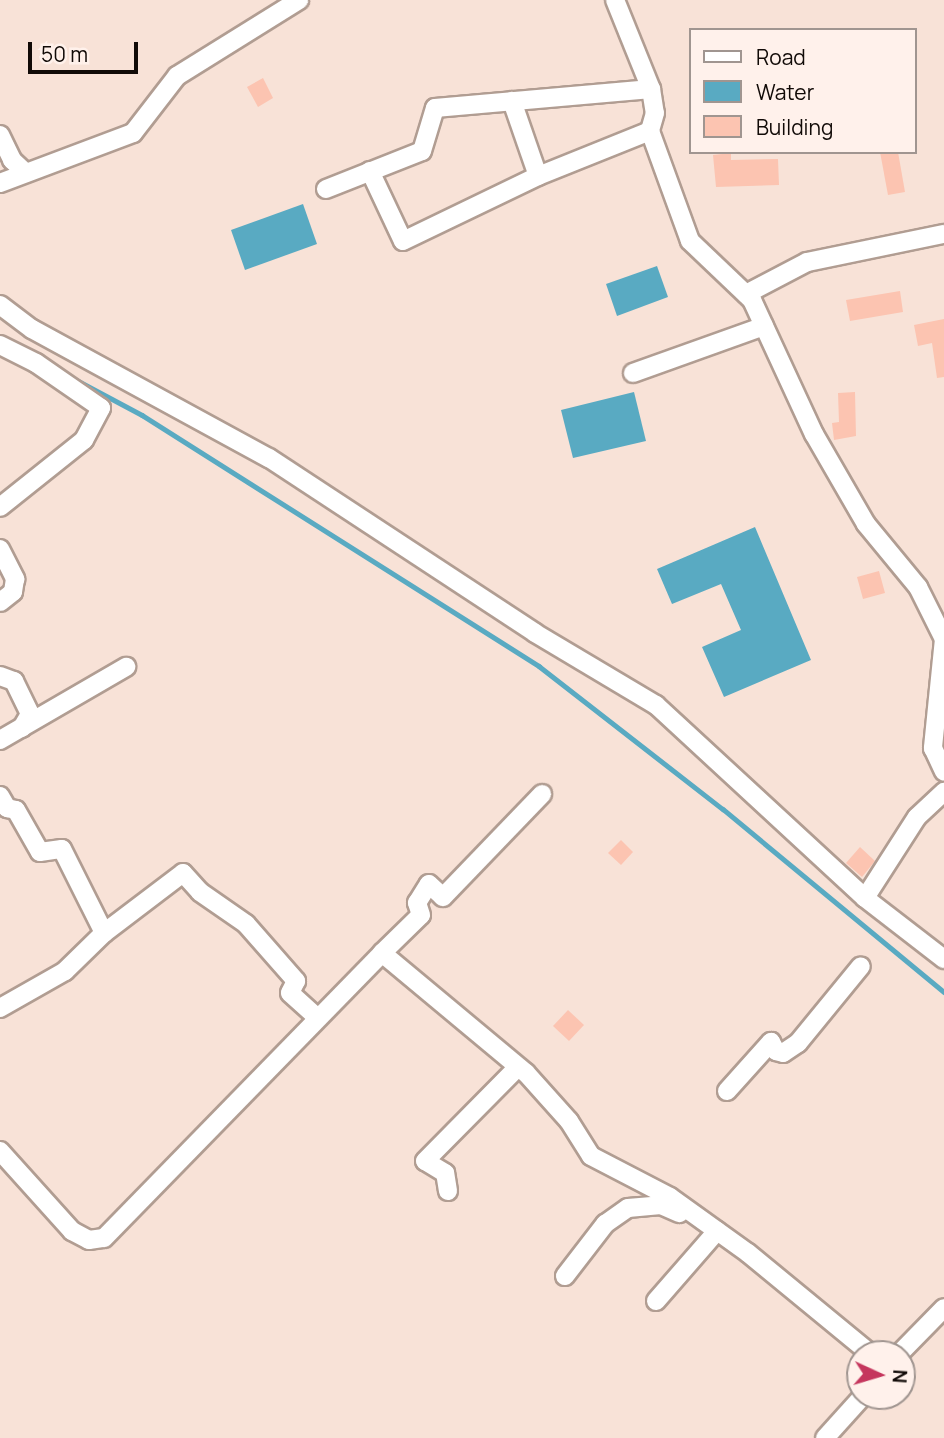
<!DOCTYPE html>
<style>
body{margin:0}
#map{position:relative;width:944px;height:1438px;overflow:hidden;background:#f8e2d7;font-family:Manrope,sans-serif}
div>[style]{position:absolute}
.water>*{inset:0;background:#59aac2}
.stream>*{height:4.5px;margin:-2.25px;padding:0 2.25px;transform-origin:2.25px;border-radius:2.25px;background:#59aac2}
.building>*{inset:0;background:#fcc4b1}
.roads{filter:drop-shadow(2px 0 #b19d92) drop-shadow(-2px 0 #b19d92) drop-shadow(0 2px #b19d92) drop-shadow(0 -2px #b19d92)}
.street>*{height:18px;margin:-9px;padding:0 9px;transform-origin:9px;border-radius:9px;background:#fff}
span{translate:-50% -50%;white-space:nowrap;text-align:center;line-height:1.15;-webkit-text-stroke:5px #fff1eb;paint-order:stroke}
.legend{position:absolute;left:689px;top:28px;width:228px;height:126px;box-sizing:border-box;background:#fff1eb;border:2px solid #a09590;margin:0;padding:9px 12px;list-style:none;font-size:21px;color:#110a07}
.legend li{display:flex;align-items:center;gap:14px;height:35px}
.legend b{width:35px;border:2px solid #a09590}
.north{position:absolute;left:846px;top:1340px;width:70px;height:70px;box-sizing:border-box;background:#fff1eb;border:2px solid #a09590;border-radius:50%;rotate:94deg;font-size:19px;font-weight:700;line-height:28px;text-align:center;color:#110a07}
.north::after{content:'';display:block;margin:auto;width:24px;height:32px;background:#c5365d;clip-path:polygon(50% 0,100% 100%,50% 72%,0 100%)}
.scale{position:absolute;left:28px;top:42px;width:110px;height:32px;box-sizing:border-box;border:4px solid #110a07;border-top:0;padding-left:9px;font-size:21px;line-height:24px;white-space:nowrap;color:#110a07;-webkit-text-stroke:5px #fff1eb;paint-order:stroke}
</style>
<div id="map">
<div class="water">
<i style="clip-path:polygon(303px 204px,317px 244px,245px 270px,231px 230px)"></i>
<i style="clip-path:polygon(657px 266px,668px 297px,617px 316px,606px 284px)"></i>
<i style="clip-path:polygon(634px 392px,646px 441px,573px 458px,561px 410px)"></i>
<i style="clip-path:polygon(755px 527px,811px 660px,724px 697px,702px 647px,741px 630px,721px 584px,672px 604px,657px 569px)"></i>
</div>
<div class="stream">
<i style="left:69px;top:376px;width:83px;rotate:28.1deg"></i>
<i style="left:142px;top:415px;width:470px;rotate:32.3deg"></i>
<i style="left:539px;top:666px;width:233px;rotate:37.9deg"></i>
<i style="left:723px;top:809px;width:287px;rotate:39.6deg"></i>
</div>
<div class="building">
<i style="clip-path:polygon(263px 78px,273px 98px,258px 107px,247px 87px)"></i>
<i style="clip-path:polygon(880px 152px,898px 152px,905px 192px,888px 195px)"></i>
<i style="clip-path:polygon(731px 153px,731px 160px,778px 159px,779px 185px,716px 187px,713px 155px)"></i>
<i style="clip-path:polygon(900px 291px,903px 312px,850px 321px,846px 300px)"></i>
<i style="clip-path:polygon(944px 319px,944px 377px,937px 378px,932px 343px,918px 346px,914px 325px)"></i>
<i style="clip-path:polygon(855px 392px,856px 436px,834px 440px,832px 423px,839px 422px,838px 393px)"></i>
<i style="clip-path:polygon(879px 571px,885px 593px,863px 599px,857px 577px)"></i>
<i style="clip-path:polygon(621px 840px,633px 852px,621px 865px,608px 853px)"></i>
<i style="clip-path:polygon(860px 847px,875px 861px,862px 877px,846px 863px)"></i>
<i style="clip-path:polygon(568px 1010px,584px 1025px,569px 1041px,553px 1026px)"></i>
</div>
<div class="roads">
<div class="street">
<i style="left:651px;top:89px;width:24px;rotate:81deg"></i>
<i style="left:655px;top:113px;width:19px;rotate:106deg"></i>
<i style="left:650px;top:131px;width:117px;rotate:70deg"></i>
<i style="left:690px;top:241px;width:86px;rotate:43.6deg"></i>
<i style="left:752px;top:300px;width:148px;rotate:65.2deg"></i>
<i style="left:814px;top:434px;width:104px;rotate:60deg"></i>
<i style="left:866px;top:524px;width:82px;rotate:50.5deg"></i>
<i style="left:918px;top:587px;width:58px;rotate:63.4deg"></i>
<i style="left:944px;top:639px;width:110px;rotate:95.8deg"></i>
<i style="left:933px;top:748px;width:26px;rotate:65deg"></i>
<i style="left:512px;top:101px;width:79px;rotate:70.9deg"></i>
<i style="left:0;top:135px;width:28px;rotate:64deg"></i>
<i style="left:12px;top:160px;width:19px;rotate:43deg"></i>
<i style="left:370px;top:171px;width:77px;rotate:64.8deg"></i>
<i style="left:403px;top:241px;width:150px;rotate:-25.7deg"></i>
<i style="left:538px;top:176px;width:121px;rotate:-21.9deg"></i>
<i style="left:0;top:183px;width:142px;rotate:-20.6deg"></i>
<i style="left:133px;top:133px;width:72px;rotate:-52.3deg"></i>
<i style="left:177px;top:76px;width:144px;rotate:-31.9deg"></i>
<i style="left:326px;top:189px;width:103px;rotate:-21.6deg"></i>
<i style="left:422px;top:151px;width:45px;rotate:-73.2deg"></i>
<i style="left:435px;top:108px;width:217px;rotate:-5deg"></i>
<i style="left:651px;top:89px;width:96px;rotate:-112deg"></i>
<i style="left:746px;top:294px;width:69px;rotate:-27.7deg"></i>
<i style="left:807px;top:262px;width:140px;rotate:-11.6deg"></i>
<i style="left:0;top:305px;width:40px;rotate:37deg"></i>
<i style="left:32px;top:329px;width:270px;rotate:28.6deg"></i>
<i style="left:269px;top:458px;width:318px;rotate:33.3deg"></i>
<i style="left:535px;top:633px;width:141px;rotate:30.8deg"></i>
<i style="left:656px;top:705px;width:284px;rotate:42.7deg"></i>
<i style="left:865px;top:898px;width:96px;rotate:-57.3deg"></i>
<i style="left:917px;top:817px;width:37px;rotate:-43deg"></i>
<i style="left:0;top:345px;width:40px;rotate:26.6deg"></i>
<i style="left:36px;top:363px;width:79px;rotate:34.7deg"></i>
<i style="left:101px;top:408px;width:36px;rotate:118deg"></i>
<i style="left:84px;top:440px;width:107px;rotate:141.4deg"></i>
<i style="left:633px;top:373px;width:139px;rotate:-19.7deg"></i>
<i style="left:0;top:549px;width:34px;rotate:63deg"></i>
<i style="left:15px;top:579px;width:13px;rotate:99deg"></i>
<i style="left:13px;top:592px;width:16px;rotate:142deg"></i>
<i style="left:0;top:676px;width:15px;rotate:20deg"></i>
<i style="left:14px;top:681px;width:37px;rotate:64deg"></i>
<i style="left:30px;top:714px;width:16px;rotate:120deg"></i>
<i style="left:0;top:740px;width:146px;rotate:-30.1deg"></i>
<i style="left:0;top:796px;width:14px;rotate:60deg"></i>
<i style="left:7px;top:808px;width:9px;rotate:13deg"></i>
<i style="left:16px;top:810px;width:48px;rotate:60.3deg"></i>
<i style="left:40px;top:852px;width:22px;rotate:-8deg"></i>
<i style="left:62px;top:849px;width:94px;rotate:63.4deg"></i>
<i style="left:865px;top:898px;width:100px;rotate:37.7deg"></i>
<i style="left:382px;top:953px;width:54px;rotate:-44.3deg"></i>
<i style="left:421px;top:915px;width:13px;rotate:-108deg"></i>
<i style="left:417px;top:903px;width:22px;rotate:-58deg"></i>
<i style="left:429px;top:884px;width:19px;rotate:43deg"></i>
<i style="left:443px;top:897px;width:143px;rotate:-46.1deg"></i>
<i style="left:0;top:1008px;width:75px;rotate:-29.6deg"></i>
<i style="left:65px;top:971px;width:54px;rotate:-44.3deg"></i>
<i style="left:104px;top:933px;width:99px;rotate:-37.2deg"></i>
<i style="left:183px;top:873px;width:25px;rotate:48deg"></i>
<i style="left:200px;top:892px;width:56px;rotate:34.8deg"></i>
<i style="left:246px;top:924px;width:76px;rotate:48.7deg"></i>
<i style="left:296px;top:981px;width:13px;rotate:117deg"></i>
<i style="left:290px;top:993px;width:36px;rotate:42deg"></i>
<i style="left:727px;top:1091px;width:66px;rotate:-48.1deg"></i>
<i style="left:771px;top:1042px;width:10px;rotate:61deg"></i>
<i style="left:776px;top:1051px;width:7px;rotate:16deg"></i>
<i style="left:783px;top:1053px;width:18px;rotate:-34deg"></i>
<i style="left:798px;top:1043px;width:99px;rotate:-50.7deg"></i>
<i style="left:0;top:1151px;width:108px;rotate:48deg"></i>
<i style="left:72px;top:1231px;width:19px;rotate:28deg"></i>
<i style="left:89px;top:1240px;width:15px;rotate:-8deg"></i>
<i style="left:104px;top:1238px;width:398px;rotate:-45.7deg"></i>
<i style="left:382px;top:953px;width:187px;rotate:39.8deg"></i>
<i style="left:526px;top:1073px;width:64px;rotate:48.1deg"></i>
<i style="left:569px;top:1121px;width:41px;rotate:57.8deg"></i>
<i style="left:591px;top:1156px;width:89px;rotate:27.4deg"></i>
<i style="left:670px;top:1197px;width:96px;rotate:35.7deg"></i>
<i style="left:748px;top:1253px;width:159px;rotate:39.4deg"></i>
<i style="left:448px;top:1191px;width:18px;rotate:-99deg"></i>
<i style="left:445px;top:1173px;width:23px;rotate:-149deg"></i>
<i style="left:425px;top:1161px;width:132px;rotate:-45.3deg"></i>
<i style="left:565px;top:1276px;width:66px;rotate:-52.4deg"></i>
<i style="left:605px;top:1224px;width:28px;rotate:-35deg"></i>
<i style="left:628px;top:1208px;width:33px;rotate:-5deg"></i>
<i style="left:661px;top:1205px;width:20px;rotate:24deg"></i>
<i style="left:656px;top:1301px;width:93px;rotate:-48.9deg"></i>
<i style="left:899px;top:1354px;width:64px;rotate:-45.6deg"></i>
<i style="left:825px;top:1438px;width:57px;rotate:-47.9deg"></i>
</div>
</div>
<ul class="legend">
<li><b style="height:9px;background:#fff"></b>Road</li>
<li><b style="height:19px;background:#59aac2"></b>Water</li>
<li><b style="height:19px;background:#fcc4b1"></b>Building</li>
</ul>
<div class="north">N</div>
<div class="scale">50 m</div>
</div>
